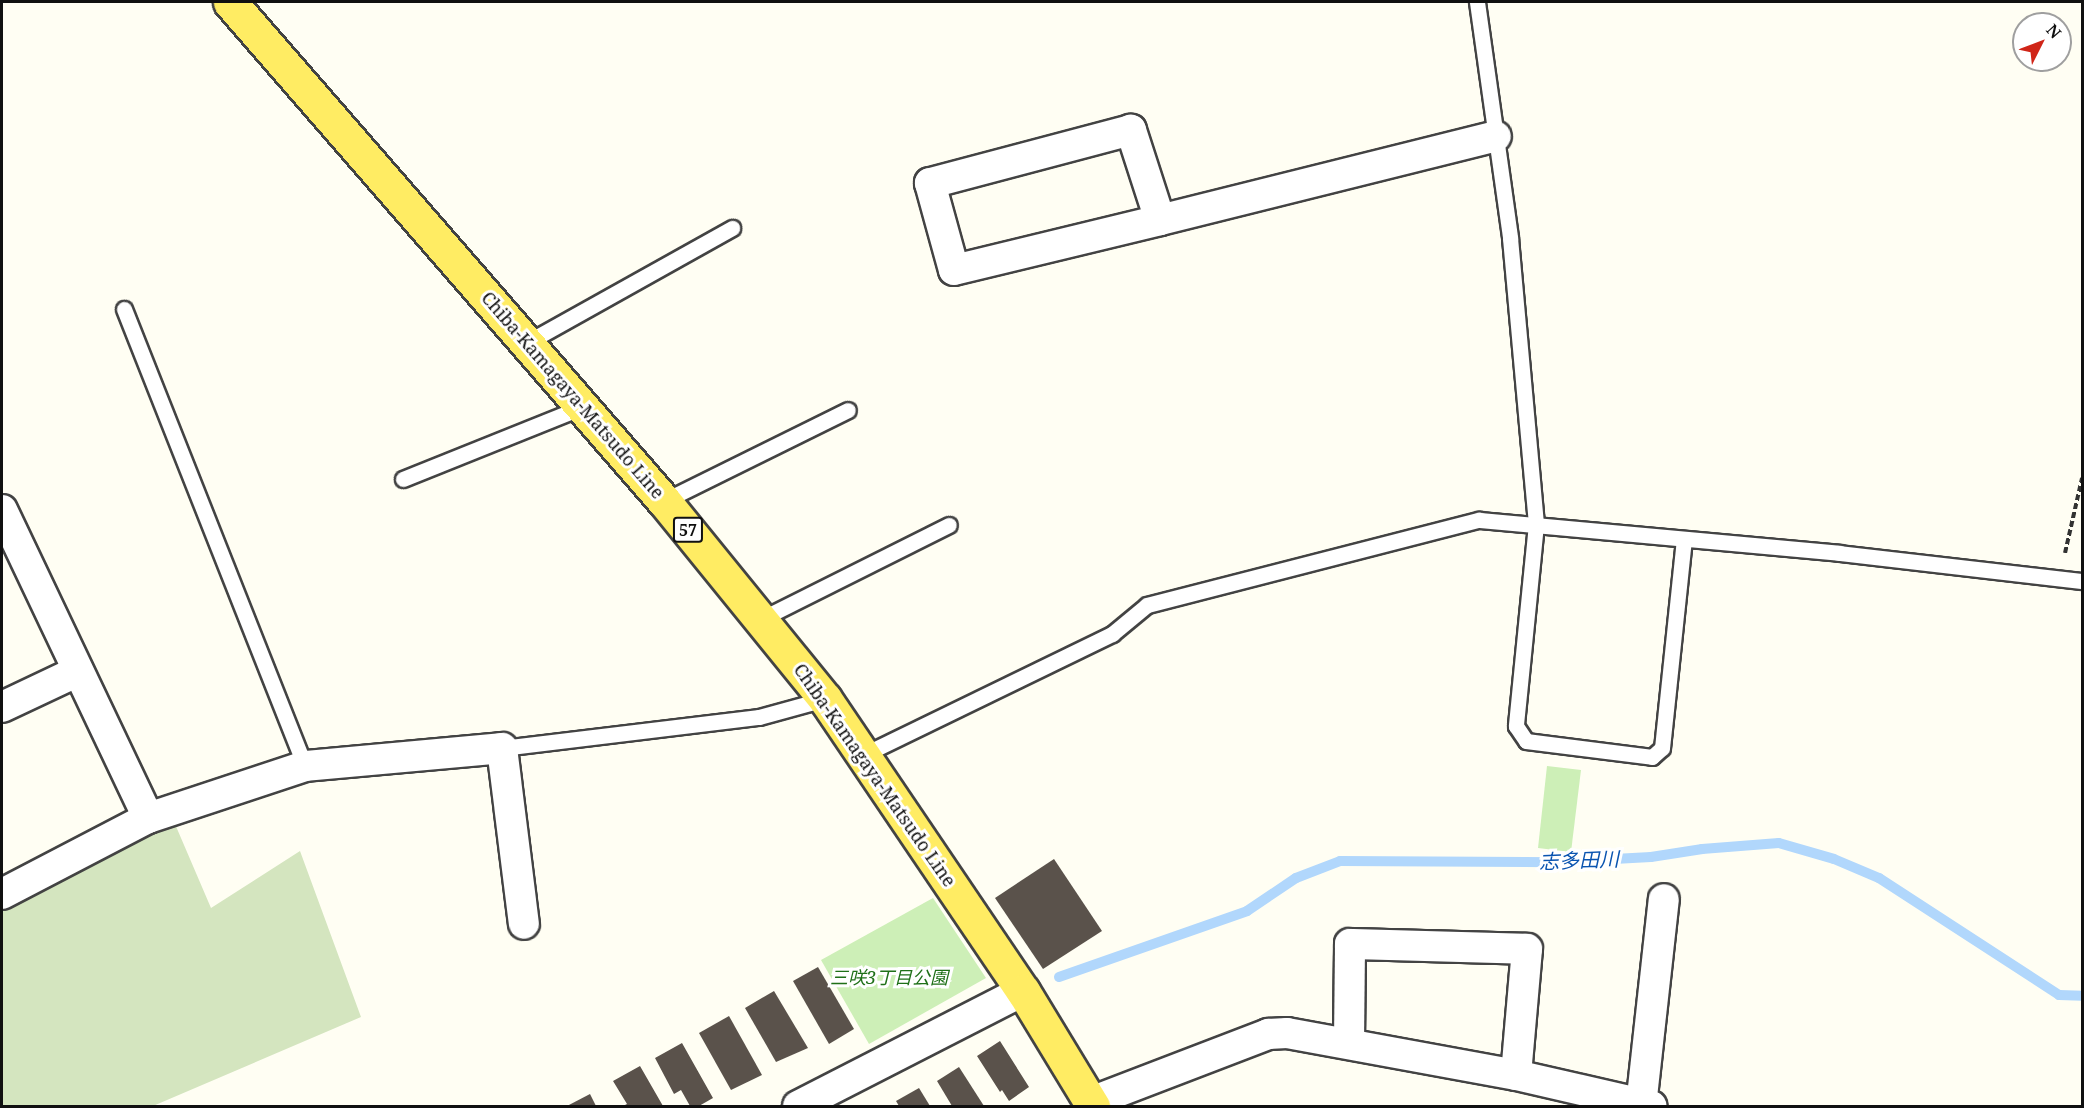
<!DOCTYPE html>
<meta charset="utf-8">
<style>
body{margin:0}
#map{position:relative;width:2084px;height:1108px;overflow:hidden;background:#fffef3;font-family:"Noto Serif","Noto Sans JP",serif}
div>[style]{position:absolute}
.green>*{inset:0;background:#cdefb7}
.cemetery>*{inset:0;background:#d4e5bf}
.stream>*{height:10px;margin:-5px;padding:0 5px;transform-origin:5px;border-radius:5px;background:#b1d7fc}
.building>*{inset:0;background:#5a524b}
.path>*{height:4px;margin-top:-2px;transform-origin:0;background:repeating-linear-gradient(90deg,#323232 0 6px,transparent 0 9px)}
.roads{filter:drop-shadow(2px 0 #434343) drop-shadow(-2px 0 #434343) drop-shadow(0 2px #434343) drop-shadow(0 -2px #434343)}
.lane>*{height:15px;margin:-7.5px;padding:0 7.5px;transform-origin:7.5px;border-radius:7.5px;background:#fff}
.street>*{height:30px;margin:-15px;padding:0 15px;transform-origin:15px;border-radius:15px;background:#fff}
.primary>*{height:33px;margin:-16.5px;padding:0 16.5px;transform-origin:16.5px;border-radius:16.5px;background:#ffec63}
span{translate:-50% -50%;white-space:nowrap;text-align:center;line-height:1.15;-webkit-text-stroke:6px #fff;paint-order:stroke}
.shield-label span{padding:2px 4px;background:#fff;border:2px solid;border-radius:4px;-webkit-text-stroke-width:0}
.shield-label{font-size:16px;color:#101010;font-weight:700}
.street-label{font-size:18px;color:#101010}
.park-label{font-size:18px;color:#1f7018;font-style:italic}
.water-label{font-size:20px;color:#0a54b0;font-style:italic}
.frame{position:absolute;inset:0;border:3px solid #101010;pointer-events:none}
.north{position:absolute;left:2012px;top:12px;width:60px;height:60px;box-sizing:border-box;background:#fff;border:2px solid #9f9f9f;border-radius:50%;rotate:48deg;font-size:16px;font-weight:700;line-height:24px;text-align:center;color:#101010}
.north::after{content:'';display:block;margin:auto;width:21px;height:27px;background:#d02518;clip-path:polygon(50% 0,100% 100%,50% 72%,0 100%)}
</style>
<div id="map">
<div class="green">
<i style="clip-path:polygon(1547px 766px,1581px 770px,1571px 852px,1538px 848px)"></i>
<i style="clip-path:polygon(933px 898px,986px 978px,869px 1044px,821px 960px)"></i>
</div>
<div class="cemetery">
<i style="clip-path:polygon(175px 824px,211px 908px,300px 851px,361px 1017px,153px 1106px,2px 1106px,2px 907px,95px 855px)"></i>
</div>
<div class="stream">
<i style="left:1059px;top:977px;width:199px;rotate:-19.3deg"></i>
<i style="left:1247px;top:911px;width:59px;rotate:-34deg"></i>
<i style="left:1296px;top:878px;width:47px;rotate:-21.1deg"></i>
<i style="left:1340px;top:861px;width:219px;rotate:0.3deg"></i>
<i style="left:1559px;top:862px;width:92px;rotate:-3.1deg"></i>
<i style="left:1651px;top:857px;width:52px;rotate:-8.9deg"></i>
<i style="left:1702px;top:849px;width:77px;rotate:-4.5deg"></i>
<i style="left:1779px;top:843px;width:57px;rotate:16.2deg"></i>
<i style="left:1834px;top:859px;width:49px;rotate:22.9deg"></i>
<i style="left:1879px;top:878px;width:215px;rotate:33deg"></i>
<i style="left:2059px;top:995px;width:23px;rotate:2deg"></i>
</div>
<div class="building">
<i style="clip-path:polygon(1054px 859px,1102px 931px,1043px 969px,995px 898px)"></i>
<i style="clip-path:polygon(818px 967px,854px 1029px,829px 1044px,793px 981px)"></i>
<i style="clip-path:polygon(774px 991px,808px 1048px,776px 1062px,745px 1008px)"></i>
<i style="clip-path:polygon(729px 1016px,762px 1075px,731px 1090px,699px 1033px)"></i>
<i style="clip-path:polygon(1000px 1041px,1029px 1087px,1009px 1101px,1002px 1090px,1000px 1092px,977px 1056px)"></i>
<i style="clip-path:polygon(682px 1043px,713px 1098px,699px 1106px,690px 1106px,681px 1090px,674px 1094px,655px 1058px)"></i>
<i style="clip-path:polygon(640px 1066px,663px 1106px,623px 1106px,627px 1104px,613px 1081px)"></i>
<i style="clip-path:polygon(959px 1067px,984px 1106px,952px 1106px,937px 1081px)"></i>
<i style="clip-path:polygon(919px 1088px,930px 1106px,899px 1106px,896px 1101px)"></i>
<i style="clip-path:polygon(590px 1094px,596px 1106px,567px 1106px)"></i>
</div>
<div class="path">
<i style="left:2065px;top:553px;width:77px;rotate:-77.2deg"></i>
</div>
<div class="roads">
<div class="lane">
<i style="left:1477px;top:2px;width:238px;rotate:82deg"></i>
<i style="left:1510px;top:238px;width:287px;rotate:84.8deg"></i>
<i style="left:1536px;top:524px;width:203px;rotate:95.7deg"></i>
<i style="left:1516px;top:726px;width:18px;rotate:56deg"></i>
<i style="left:1526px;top:741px;width:127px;rotate:7.2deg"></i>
<i style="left:1652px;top:757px;width:13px;rotate:-42deg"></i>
<i style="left:1662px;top:748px;width:209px;rotate:-84deg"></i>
<i style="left:124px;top:309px;width:492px;rotate:68.4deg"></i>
<i style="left:528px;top:342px;width:234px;rotate:-29.2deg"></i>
<i style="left:403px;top:479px;width:193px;rotate:-21.9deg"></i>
<i style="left:664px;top:501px;width:205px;rotate:-26.3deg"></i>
<i style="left:761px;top:619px;width:210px;rotate:-26.6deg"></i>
<i style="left:502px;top:748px;width:259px;rotate:-6.9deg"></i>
<i style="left:759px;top:717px;width:68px;rotate:-15.3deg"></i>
<i style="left:865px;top:754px;width:275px;rotate:-25.9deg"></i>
<i style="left:1112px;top:634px;width:45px;rotate:-39.6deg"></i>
<i style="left:1147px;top:605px;width:343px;rotate:-14.4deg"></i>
<i style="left:1479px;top:520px;width:362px;rotate:5.2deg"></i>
<i style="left:1839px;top:553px;width:245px;rotate:6.6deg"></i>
</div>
<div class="street">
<i style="left:1160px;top:220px;width:95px;rotate:-107.9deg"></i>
<i style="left:1131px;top:130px;width:208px;rotate:165.2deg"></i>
<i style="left:930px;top:183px;width:90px;rotate:74.6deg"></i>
<i style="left:954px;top:270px;width:212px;rotate:-13.6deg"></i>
<i style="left:1160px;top:220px;width:346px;rotate:-14deg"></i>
<i style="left:2px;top:510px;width:341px;rotate:64.6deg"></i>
<i style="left:2px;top:707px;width:84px;rotate:-25.3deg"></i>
<i style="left:2px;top:894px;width:165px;rotate:-27.5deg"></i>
<i style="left:148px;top:818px;width:165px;rotate:-18.3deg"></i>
<i style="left:305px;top:766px;width:198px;rotate:-5.2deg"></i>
<i style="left:502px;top:748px;width:177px;rotate:82.9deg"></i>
<i style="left:1349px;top:1042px;width:98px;rotate:-89.4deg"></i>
<i style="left:1350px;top:944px;width:177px;rotate:1.6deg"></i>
<i style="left:1527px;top:949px;width:126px;rotate:95deg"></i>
<i style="left:1091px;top:1102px;width:190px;rotate:-21deg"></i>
<i style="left:1268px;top:1034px;width:19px;rotate:-3deg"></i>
<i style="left:1287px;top:1033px;width:233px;rotate:10.4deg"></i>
<i style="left:1516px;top:1075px;width:139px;rotate:12.9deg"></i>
<i style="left:798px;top:1106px;width:253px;rotate:-27.1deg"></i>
<i style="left:1641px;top:1106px;width:208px;rotate:-83.7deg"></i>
</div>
<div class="primary">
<i style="left:230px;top:2px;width:661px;rotate:48.99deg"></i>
<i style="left:664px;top:501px;width:255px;rotate:50.9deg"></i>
<i style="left:825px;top:699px;width:353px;rotate:55.9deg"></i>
<i style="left:1023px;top:991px;width:135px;rotate:58.7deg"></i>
</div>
</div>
<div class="shield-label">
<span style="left:688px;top:530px">57</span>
</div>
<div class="street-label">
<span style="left:573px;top:395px;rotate:49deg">Chiba-Kamagaya-Matsudo Line</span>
<span style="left:875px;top:775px;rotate:55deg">Chiba-Kamagaya-Matsudo Line</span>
</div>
<div class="park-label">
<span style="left:889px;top:977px">三咲3丁目公園</span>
</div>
<div class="water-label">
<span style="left:1579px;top:860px;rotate:-2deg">志多田川</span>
</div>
<div class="frame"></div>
<div class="north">N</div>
</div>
